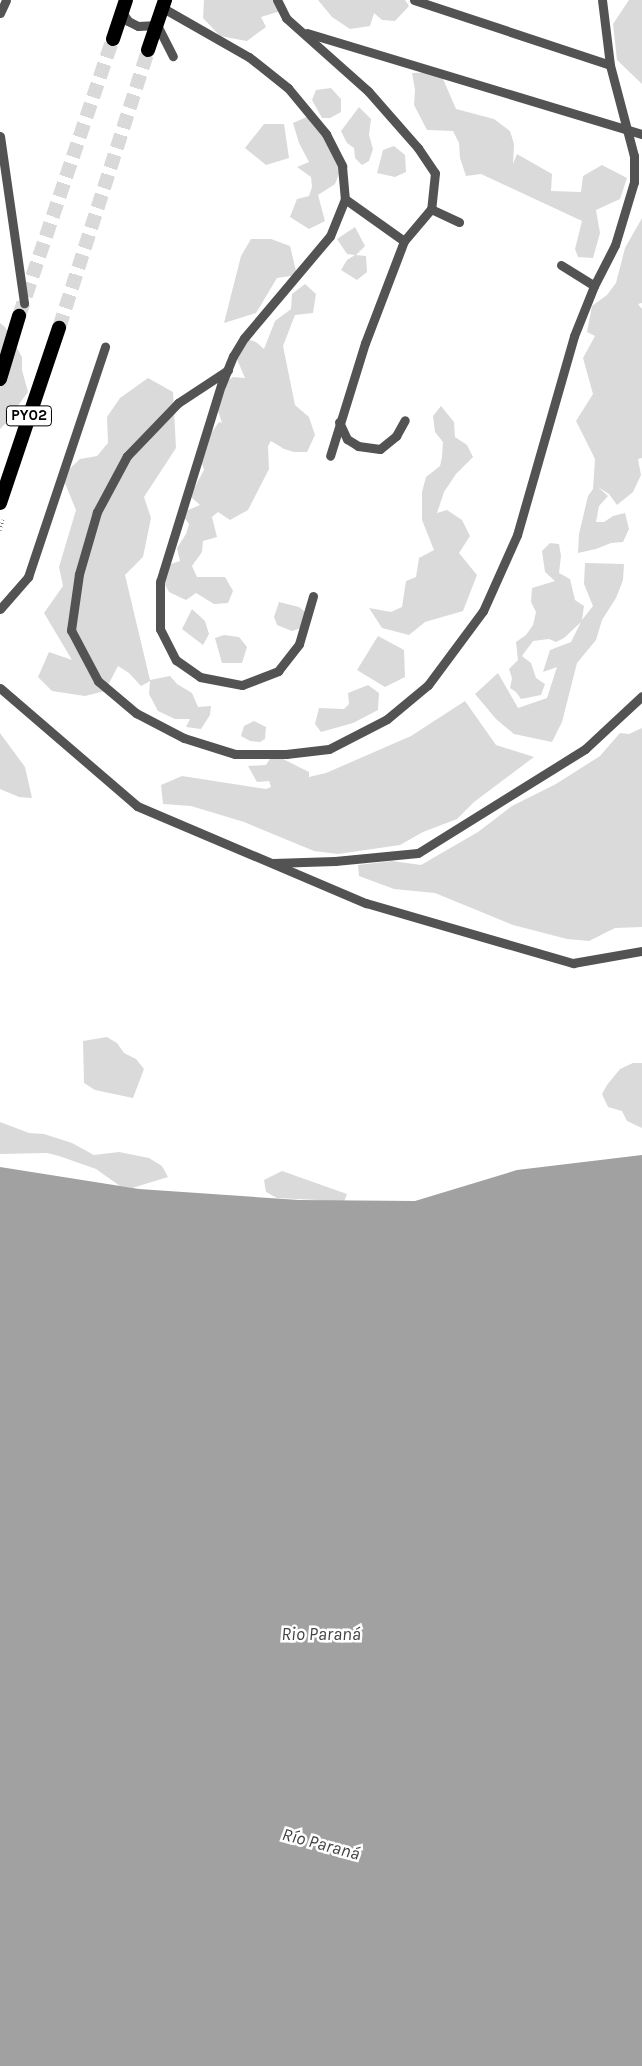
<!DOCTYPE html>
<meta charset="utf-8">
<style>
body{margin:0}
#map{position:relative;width:642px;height:2066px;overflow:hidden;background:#fff;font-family:Karla,sans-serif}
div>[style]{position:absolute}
.green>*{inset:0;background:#dadada}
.water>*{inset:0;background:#a1a1a1}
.trunk-tunnel>*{height:14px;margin-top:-7px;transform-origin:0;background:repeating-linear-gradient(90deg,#d9d9d9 0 14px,transparent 0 21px)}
.path>*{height:3px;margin-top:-1.5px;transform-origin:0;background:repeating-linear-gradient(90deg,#757575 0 1px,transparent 0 3.5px)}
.service>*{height:9px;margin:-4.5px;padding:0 4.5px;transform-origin:4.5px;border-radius:4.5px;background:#535353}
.trunk>*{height:14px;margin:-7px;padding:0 7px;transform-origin:7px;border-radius:7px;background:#000}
span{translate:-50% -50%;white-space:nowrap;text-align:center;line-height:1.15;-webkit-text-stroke:5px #fff;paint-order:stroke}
.shield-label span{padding:1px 4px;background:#fff;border:1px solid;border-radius:4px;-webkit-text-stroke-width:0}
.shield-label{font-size:15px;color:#000;font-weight:700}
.water-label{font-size:18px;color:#424242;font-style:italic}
</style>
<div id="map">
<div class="green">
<i style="clip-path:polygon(204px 0,283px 0,287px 9px,261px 17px,266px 27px,247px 41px,220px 36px,203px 18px)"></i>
<i style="clip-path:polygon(318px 0,405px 0,409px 6px,395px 21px,382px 20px,374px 13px,370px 26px,350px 29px,332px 17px)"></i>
<i style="clip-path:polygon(629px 0,642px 0,642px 84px,617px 60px,613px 24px)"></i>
<i style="clip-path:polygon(440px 72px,456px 109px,494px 119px,510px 131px,514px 144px,513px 164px,517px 154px,552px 174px,551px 191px,581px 192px,583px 176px,602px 165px,627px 178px,620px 199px,596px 210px,600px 233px,593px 258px,578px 257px,575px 249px,582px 221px,481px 174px,466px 176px,460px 158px,459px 143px,453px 131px,427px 130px,414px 105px,415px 90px,412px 73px)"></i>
<i style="clip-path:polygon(331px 88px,341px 99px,341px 112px,330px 118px,322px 118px,312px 100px,316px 90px)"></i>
<i style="clip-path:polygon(359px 107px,371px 119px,369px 135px,373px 149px,369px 161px,362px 165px,355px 158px,354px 148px,347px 143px,341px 131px)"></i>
<i style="clip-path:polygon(311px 115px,342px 166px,335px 184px,318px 195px,325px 221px,309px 229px,290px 217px,297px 199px,309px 196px,312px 187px,311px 177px,297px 167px,309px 162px,299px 143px,293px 123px)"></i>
<i style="clip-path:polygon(264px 124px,284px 124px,289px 158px,266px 165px,245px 148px)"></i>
<i style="clip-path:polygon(394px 146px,405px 155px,406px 172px,395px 177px,377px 173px,383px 150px)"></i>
<i style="clip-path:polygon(642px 218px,642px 303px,638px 304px,642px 309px,642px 458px,638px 459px,641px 475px,633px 492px,617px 505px,609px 494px,598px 487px,608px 496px,599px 506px,596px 522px,604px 522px,613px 516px,625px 513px,629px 529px,623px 542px,611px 543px,596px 549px,578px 553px,579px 534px,588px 496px,593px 489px,595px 459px,576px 421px,593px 394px,583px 358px,595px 336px,587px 332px,592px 306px,607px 295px,616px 283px,625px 248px)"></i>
<i style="clip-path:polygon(355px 227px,365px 246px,356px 255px,366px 256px,367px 272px,357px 280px,341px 270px,347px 260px,355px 255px,347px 254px,337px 239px)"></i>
<i style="clip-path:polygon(251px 239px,271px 239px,290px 246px,297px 275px,277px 278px,256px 313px,224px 323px,241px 256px)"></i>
<i style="clip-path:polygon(305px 284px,316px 294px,313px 313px,295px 315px,283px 346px,295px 405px,309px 417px,315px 435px,307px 452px,294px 452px,284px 449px,271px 441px,268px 446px,269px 469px,248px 510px,230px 520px,218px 512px,212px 517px,217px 537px,203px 541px,202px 552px,192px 566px,197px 577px,225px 577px,233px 591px,228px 603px,214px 604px,196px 593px,186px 600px,169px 592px,165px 585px,165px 566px,180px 561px,177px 548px,186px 534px,189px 524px,181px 513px,200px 505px,190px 496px,204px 470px,202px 463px,203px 445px,219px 422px,222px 423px,218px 411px,221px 385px,233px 377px,245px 378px,236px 357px,244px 338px,256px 342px,264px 349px,275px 321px,291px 309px,292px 294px)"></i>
<i style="clip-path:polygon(0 323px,5px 327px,22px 357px,22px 370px,28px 392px,17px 407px,14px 424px,5px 424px,0 429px)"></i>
<i style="clip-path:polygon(148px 378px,173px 392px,176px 448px,144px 497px,151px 518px,143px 557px,125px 575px,150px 680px,170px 676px,177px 684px,192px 693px,198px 707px,211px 706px,210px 715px,201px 729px,186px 727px,190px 719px,175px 719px,158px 711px,149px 694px,150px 681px,141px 686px,129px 673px,118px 666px,105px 691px,85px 696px,52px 691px,38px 677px,49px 652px,72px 660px,44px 613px,63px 586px,59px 567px,76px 510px,62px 476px,80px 459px,97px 456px,108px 443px,107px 417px,120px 398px)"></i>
<i style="clip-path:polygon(441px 406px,454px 422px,455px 437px,467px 445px,473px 457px,456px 474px,444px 492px,437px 513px,447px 510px,462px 520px,470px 536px,459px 553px,477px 575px,463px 611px,425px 622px,409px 635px,382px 628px,369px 608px,391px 612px,402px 607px,406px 581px,416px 577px,419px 558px,434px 550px,422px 520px,422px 492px,426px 477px,440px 466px,442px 457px,443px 442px,435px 432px,433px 416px)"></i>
<i style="clip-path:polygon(550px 543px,559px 544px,561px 556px,559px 573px,570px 579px,575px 600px,584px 606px,582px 620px,593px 606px,584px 584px,585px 563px,624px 564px,623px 580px,616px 598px,602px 620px,596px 640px,577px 663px,562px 722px,552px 742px,514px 734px,496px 719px,475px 694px,498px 673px,518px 708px,547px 698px,557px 667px,543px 672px,550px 650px,571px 642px,581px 622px,564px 638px,556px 642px,549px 639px,533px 641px,522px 656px,531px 663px,536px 678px,545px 684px,541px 695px,521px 699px,516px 692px,510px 688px,512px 678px,509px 669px,518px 660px,516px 642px,526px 635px,533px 625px,536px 612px,531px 602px,532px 588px,555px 581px,545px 572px,542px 551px)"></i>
<i style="clip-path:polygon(279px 602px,299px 607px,308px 614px,304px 627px,292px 631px,277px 625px,274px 617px)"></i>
<i style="clip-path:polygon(192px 609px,205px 621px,209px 634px,203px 645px,182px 629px)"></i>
<i style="clip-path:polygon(224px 635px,239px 637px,247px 647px,242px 663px,222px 663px,215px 638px)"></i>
<i style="clip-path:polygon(378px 636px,404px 650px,405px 677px,385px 687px,357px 670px)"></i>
<i style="clip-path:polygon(368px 685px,379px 693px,378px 710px,353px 723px,321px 732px,315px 724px,319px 708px,344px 709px,349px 704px,348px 693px)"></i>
<i style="clip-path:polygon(465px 701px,496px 745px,534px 757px,474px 802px,457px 819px,423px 832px,400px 845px,338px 854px,314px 851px,244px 822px,191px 806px,163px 804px,161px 785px,182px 776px,266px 789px,271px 787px,269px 781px,257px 782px,248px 766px,266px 765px,273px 754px,309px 772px,309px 777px,326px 773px,411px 736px)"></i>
<i style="clip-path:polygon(254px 721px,266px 727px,265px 739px,260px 742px,250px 741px,241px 736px,244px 726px)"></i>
<i style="clip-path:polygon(642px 728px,642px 927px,615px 928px,589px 941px,567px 939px,513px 925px,435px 893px,394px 889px,359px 876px,358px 865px,392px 861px,421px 865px,478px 832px,512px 806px,556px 784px,600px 756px,620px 733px,629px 734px)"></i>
<i style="clip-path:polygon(0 733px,25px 767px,32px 798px,19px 797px,0 789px)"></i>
<i style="clip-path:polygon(107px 1037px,117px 1043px,124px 1053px,136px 1059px,144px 1069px,133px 1098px,95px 1090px,84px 1083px,83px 1041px)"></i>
<i style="clip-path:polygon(633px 1063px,642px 1063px,642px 1128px,627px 1121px,622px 1111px,608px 1107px,602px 1094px,607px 1085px,620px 1069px)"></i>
<i style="clip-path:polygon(0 1122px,29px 1133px,44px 1134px,72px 1143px,94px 1155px,119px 1152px,149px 1158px,162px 1166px,168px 1177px,132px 1188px,120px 1186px,96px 1169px,59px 1156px,47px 1153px,0 1154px)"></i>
<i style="clip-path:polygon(282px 1171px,347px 1194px,342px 1207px,317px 1200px,277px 1198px,266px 1192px,264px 1180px)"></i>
</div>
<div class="water">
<i style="clip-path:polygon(642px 1155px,642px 2066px,0 2066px,0 1167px,139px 1189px,299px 1200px,415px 1201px,517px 1170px)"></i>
</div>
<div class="trunk-tunnel">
<i style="left:19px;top:316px;width:293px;rotate:-71.3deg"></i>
<i style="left:59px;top:328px;width:292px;rotate:-72.2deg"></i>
</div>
<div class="path">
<i style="left:0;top:530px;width:11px;rotate:-75deg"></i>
</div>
<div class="service">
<i style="left:277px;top:0;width:20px;rotate:63deg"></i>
<i style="left:286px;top:18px;width:110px;rotate:41.7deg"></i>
<i style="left:368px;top:91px;width:76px;rotate:48.7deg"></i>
<i style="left:418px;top:148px;width:30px;rotate:56deg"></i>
<i style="left:435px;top:173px;width:36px;rotate:96deg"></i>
<i style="left:431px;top:209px;width:42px;rotate:130.2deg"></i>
<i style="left:404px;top:241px;width:109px;rotate:110.9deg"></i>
<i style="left:365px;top:343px;width:118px;rotate:107.2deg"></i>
<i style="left:414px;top:0;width:206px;rotate:18.3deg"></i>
<i style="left:163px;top:8px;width:99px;rotate:29.7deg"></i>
<i style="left:249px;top:57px;width:50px;rotate:38.5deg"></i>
<i style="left:288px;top:88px;width:60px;rotate:50.4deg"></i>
<i style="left:326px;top:134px;width:36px;rotate:63deg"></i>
<i style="left:342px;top:166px;width:33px;rotate:85deg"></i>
<i style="left:345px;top:199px;width:40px;rotate:112deg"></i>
<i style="left:330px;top:236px;width:133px;rotate:130.1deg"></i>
<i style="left:244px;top:338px;width:21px;rotate:121deg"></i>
<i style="left:233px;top:356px;width:31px;rotate:112deg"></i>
<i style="left:221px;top:385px;width:206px;rotate:107.2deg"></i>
<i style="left:160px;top:582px;width:47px;rotate:90deg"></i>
<i style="left:160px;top:629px;width:35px;rotate:63deg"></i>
<i style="left:176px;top:660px;width:29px;rotate:35deg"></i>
<i style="left:200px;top:677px;width:43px;rotate:10.8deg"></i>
<i style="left:242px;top:685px;width:39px;rotate:-21deg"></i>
<i style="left:278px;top:671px;width:34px;rotate:-52deg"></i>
<i style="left:299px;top:644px;width:50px;rotate:-73.7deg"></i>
<i style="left:122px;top:12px;width:11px;rotate:56deg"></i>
<i style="left:128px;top:21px;width:11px;rotate:27deg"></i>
<i style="left:138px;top:26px;width:19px;rotate:-3deg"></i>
<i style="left:157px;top:25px;width:35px;rotate:63deg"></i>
<i style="left:0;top:13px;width:14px;rotate:-65deg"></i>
<i style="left:307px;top:33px;width:350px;rotate:16.8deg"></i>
<i style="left:0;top:136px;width:169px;rotate:81.8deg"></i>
<i style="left:345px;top:199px;width:72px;rotate:35.4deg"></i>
<i style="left:431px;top:209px;width:31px;rotate:25deg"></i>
<i style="left:561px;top:265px;width:39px;rotate:32deg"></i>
<i style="left:228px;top:370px;width:60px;rotate:146.6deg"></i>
<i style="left:178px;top:403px;width:74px;rotate:133.9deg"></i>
<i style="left:127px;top:456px;width:64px;rotate:118.2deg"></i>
<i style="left:97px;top:512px;width:65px;rotate:106.2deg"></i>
<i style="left:79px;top:574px;width:57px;rotate:98.1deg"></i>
<i style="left:71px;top:630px;width:58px;rotate:62.1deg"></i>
<i style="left:98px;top:681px;width:50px;rotate:40.1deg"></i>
<i style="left:136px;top:713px;width:54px;rotate:27.5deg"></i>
<i style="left:184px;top:738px;width:53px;rotate:17.4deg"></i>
<i style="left:235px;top:754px;width:51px"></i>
<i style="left:286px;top:754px;width:43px;rotate:-6.6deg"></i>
<i style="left:329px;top:749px;width:65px;rotate:-27.3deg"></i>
<i style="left:387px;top:719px;width:53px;rotate:-39.7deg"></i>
<i style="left:428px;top:685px;width:92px;rotate:-53.4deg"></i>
<i style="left:483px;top:611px;width:83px;rotate:-65.9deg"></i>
<i style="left:517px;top:535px;width:207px;rotate:-74deg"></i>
<i style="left:574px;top:336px;width:54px;rotate:-68.2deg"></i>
<i style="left:594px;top:286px;width:46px;rotate:-62.9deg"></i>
<i style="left:615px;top:245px;width:66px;rotate:-73.2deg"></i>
<i style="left:634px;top:182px;width:26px;rotate:-90deg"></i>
<i style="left:634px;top:156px;width:94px;rotate:-104.8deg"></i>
<i style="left:610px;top:65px;width:65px;rotate:-97deg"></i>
<i style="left:339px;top:422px;width:19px;rotate:65deg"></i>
<i style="left:347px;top:439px;width:13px;rotate:32deg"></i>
<i style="left:358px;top:446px;width:22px;rotate:8deg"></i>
<i style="left:380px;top:449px;width:21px;rotate:-39deg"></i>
<i style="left:396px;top:436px;width:18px;rotate:-61deg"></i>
<i style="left:0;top:609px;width:43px;rotate:-48.8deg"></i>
<i style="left:28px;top:577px;width:243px;rotate:-71.5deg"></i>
<i style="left:0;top:688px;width:181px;rotate:40.7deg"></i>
<i style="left:137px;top:806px;width:249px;rotate:23deg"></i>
<i style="left:366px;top:903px;width:216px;rotate:16.2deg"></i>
<i style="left:573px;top:963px;width:70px;rotate:-9.9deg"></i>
<i style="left:273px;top:863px;width:62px;rotate:-1.8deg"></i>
<i style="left:335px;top:861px;width:83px;rotate:-5.5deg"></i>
<i style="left:418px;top:853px;width:197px;rotate:-31.9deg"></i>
<i style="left:585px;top:749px;width:78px;rotate:-42.9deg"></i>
</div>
<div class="trunk">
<i style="left:113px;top:39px;width:41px;rotate:-71.6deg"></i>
<i style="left:148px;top:50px;width:53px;rotate:-71.2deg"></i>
<i style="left:0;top:379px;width:66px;rotate:-73.2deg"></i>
<i style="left:0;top:503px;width:185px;rotate:-71.4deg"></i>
</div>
<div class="shield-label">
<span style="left:29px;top:416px">PY02</span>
</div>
<div class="water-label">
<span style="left:321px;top:1634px">Rio Paraná</span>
<span style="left:321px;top:1844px;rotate:15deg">Río Paraná</span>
</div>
</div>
